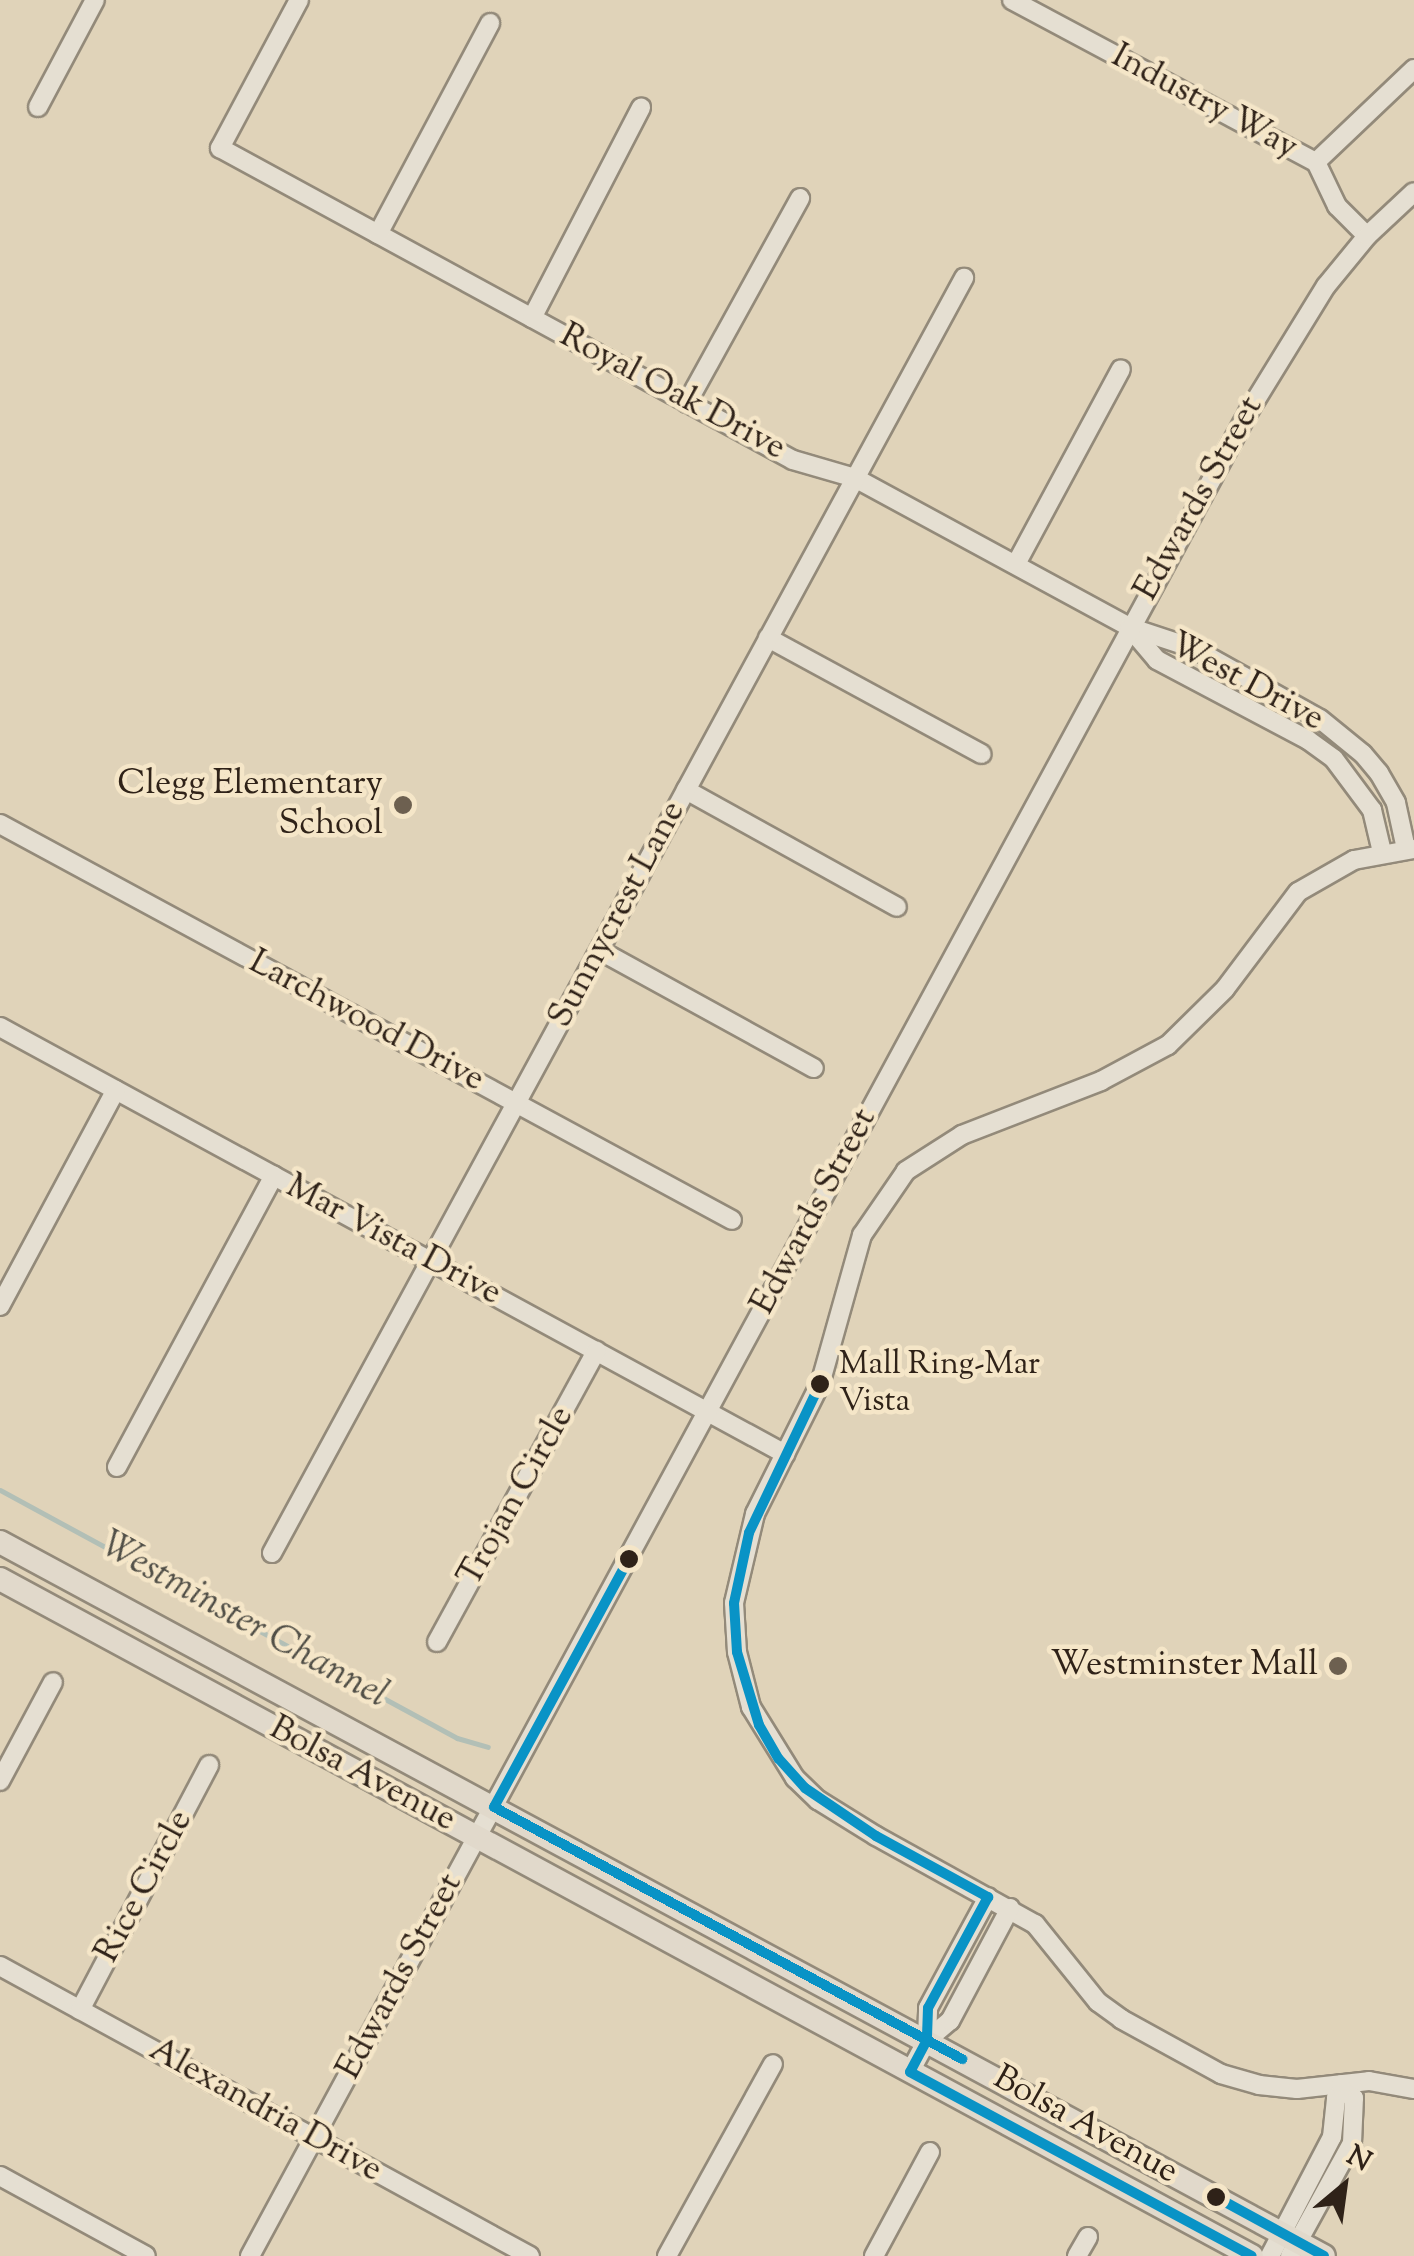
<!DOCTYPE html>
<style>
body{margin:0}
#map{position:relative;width:1414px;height:2256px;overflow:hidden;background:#e0d3b9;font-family:"Sorts Mill Goudy",serif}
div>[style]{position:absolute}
.stream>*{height:5px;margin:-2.5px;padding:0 2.5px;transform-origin:2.5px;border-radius:2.5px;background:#b2bfb6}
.roads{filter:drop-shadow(2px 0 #938a7a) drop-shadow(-2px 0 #938a7a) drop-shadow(0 2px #938a7a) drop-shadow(0 -2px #938a7a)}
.minor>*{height:18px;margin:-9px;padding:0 9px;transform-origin:9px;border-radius:9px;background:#e5dfd2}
.major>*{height:22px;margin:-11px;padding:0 11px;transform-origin:11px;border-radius:11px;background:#e1d9cb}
.bus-1>*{height:10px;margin:-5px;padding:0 5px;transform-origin:5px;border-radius:5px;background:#0993c6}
.dots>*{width:28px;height:28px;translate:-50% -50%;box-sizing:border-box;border:5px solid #f5e6c8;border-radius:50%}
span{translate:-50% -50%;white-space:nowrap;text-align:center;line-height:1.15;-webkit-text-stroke:9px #f5e6c8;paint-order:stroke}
.bus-label{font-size:32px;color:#2f2218}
.left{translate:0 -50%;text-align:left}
.street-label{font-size:35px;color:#2f2218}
.poi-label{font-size:35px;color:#2f2218}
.right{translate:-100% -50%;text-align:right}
.water-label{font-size:38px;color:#514f47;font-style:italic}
.north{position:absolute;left:1294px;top:2136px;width:100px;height:100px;-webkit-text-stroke:8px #f5e6c8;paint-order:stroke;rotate:29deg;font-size:28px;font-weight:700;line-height:40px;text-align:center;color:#2f2218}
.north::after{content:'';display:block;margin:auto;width:35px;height:45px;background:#2f2218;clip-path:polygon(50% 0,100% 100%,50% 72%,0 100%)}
</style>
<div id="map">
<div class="stream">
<i style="left:0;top:1490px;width:520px;rotate:28.49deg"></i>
<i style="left:457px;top:1738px;width:32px;rotate:16deg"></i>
</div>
<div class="roads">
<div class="minor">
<i style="left:299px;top:0;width:168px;rotate:118.1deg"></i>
<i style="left:220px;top:148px;width:652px;rotate:28.57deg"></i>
<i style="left:793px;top:460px;width:65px;rotate:16.2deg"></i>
<i style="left:855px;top:478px;width:312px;rotate:28.5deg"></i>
<i style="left:1129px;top:627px;width:67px;rotate:18.2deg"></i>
<i style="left:1193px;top:648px;width:145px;rotate:29.2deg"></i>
<i style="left:1320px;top:719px;width:55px;rotate:39.1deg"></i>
<i style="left:1363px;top:754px;width:25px;rotate:50deg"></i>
<i style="left:1379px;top:773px;width:34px;rotate:60deg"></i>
<i style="left:1396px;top:803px;width:47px;rotate:77.7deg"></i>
<i style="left:1012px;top:0;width:344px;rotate:28.1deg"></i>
<i style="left:1316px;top:162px;width:49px;rotate:64.5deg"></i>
<i style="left:1337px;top:206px;width:42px;rotate:45deg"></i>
<i style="left:38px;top:107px;width:121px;rotate:-62deg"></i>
<i style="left:1316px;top:162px;width:135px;rotate:-43.5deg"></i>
<i style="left:378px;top:234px;width:239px;rotate:-62deg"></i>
<i style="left:532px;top:318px;width:237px;rotate:-62.6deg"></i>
<i style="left:687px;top:403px;width:234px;rotate:-61.1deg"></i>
<i style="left:1016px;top:564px;width:221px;rotate:-61.7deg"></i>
<i style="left:1129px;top:627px;width:43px;rotate:49.7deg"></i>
<i style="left:1157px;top:660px;width:171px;rotate:27.9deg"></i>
<i style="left:1308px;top:740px;width:32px;rotate:36deg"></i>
<i style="left:1334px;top:759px;width:64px;rotate:53.3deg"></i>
<i style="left:1372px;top:810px;width:43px;rotate:76.6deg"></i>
<i style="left:768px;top:638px;width:243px;rotate:28.5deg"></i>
<i style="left:686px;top:790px;width:241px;rotate:29deg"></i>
<i style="left:0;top:824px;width:832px;rotate:28.41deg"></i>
<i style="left:1414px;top:849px;width:61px;rotate:169.6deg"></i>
<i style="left:1354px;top:860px;width:64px;rotate:150.3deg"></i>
<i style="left:1298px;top:892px;width:121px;rotate:127deg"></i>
<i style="left:1225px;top:989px;width:80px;rotate:135.5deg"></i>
<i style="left:1168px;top:1045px;width:76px;rotate:151.8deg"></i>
<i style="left:1101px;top:1081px;width:149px;rotate:158.8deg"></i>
<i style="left:962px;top:1135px;width:67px;rotate:147.3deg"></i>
<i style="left:906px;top:1171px;width:78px;rotate:124.5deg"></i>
<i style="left:862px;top:1235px;width:155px;rotate:105.7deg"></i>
<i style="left:820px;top:1384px;width:145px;rotate:116.6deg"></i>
<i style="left:755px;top:1514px;width:91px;rotate:103.3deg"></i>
<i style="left:734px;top:1603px;width:49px;rotate:86.5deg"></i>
<i style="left:737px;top:1652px;width:57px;rotate:75.7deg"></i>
<i style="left:751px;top:1707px;width:84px;rotate:58.2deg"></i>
<i style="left:795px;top:1778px;width:32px;rotate:44deg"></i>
<i style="left:818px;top:1800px;width:68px;rotate:31.8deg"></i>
<i style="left:876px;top:1836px;width:182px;rotate:29deg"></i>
<i style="left:1035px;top:1924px;width:100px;rotate:51.1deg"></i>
<i style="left:1098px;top:2002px;width:29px;rotate:36deg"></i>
<i style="left:1121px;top:2019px;width:114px;rotate:28.8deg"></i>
<i style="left:1221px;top:2074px;width:40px;rotate:16deg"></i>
<i style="left:1259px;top:2085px;width:38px;rotate:6deg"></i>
<i style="left:1297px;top:2089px;width:72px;rotate:-6.3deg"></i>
<i style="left:1369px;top:2081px;width:46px;rotate:10.1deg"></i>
<i style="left:599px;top:950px;width:245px;rotate:28.8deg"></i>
<i style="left:0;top:1027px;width:894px;rotate:28.54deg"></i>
<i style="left:0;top:1306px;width:245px;rotate:-61.8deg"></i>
<i style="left:117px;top:1467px;width:331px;rotate:-61.7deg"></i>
<i style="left:272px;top:1553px;width:1451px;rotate:-61.51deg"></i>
<i style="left:437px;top:1642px;width:332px;rotate:-61.3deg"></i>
<i style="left:0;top:1781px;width:112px;rotate:-61.8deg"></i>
<i style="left:0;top:1966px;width:604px;rotate:28.69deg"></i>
<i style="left:80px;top:2010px;width:277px;rotate:-62.2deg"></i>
<i style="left:927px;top:2040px;width:32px;rotate:-88deg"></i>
<i style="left:928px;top:2008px;width:126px;rotate:-61.6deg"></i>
<i style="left:910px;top:2072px;width:36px;rotate:-62deg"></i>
<i style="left:927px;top:2040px;width:30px;rotate:-40deg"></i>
<i style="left:950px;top:2021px;width:128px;rotate:-62deg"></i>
<i style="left:0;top:2176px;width:166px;rotate:28.7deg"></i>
<i style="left:250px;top:2256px;width:2098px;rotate:-61.57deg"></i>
<i style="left:1249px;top:411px;width:147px;rotate:-58.4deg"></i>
<i style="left:1326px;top:286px;width:65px;rotate:-50.6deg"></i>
<i style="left:1367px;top:236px;width:64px;rotate:-43.1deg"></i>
<i style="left:667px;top:2256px;width:219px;rotate:-61.1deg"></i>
<i style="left:874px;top:2256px;width:118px;rotate:-61.7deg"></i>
<i style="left:1077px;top:2256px;width:22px;rotate:-60deg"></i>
<i style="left:1270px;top:2256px;width:134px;rotate:-62.5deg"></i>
<i style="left:1332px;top:2137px;width:39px;rotate:-84deg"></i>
<i style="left:1336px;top:2098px;width:10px;rotate:-45deg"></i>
<i style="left:1290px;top:2256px;width:129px;rotate:-61.2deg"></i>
<i style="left:1352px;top:2143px;width:45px;rotate:-87.5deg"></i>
<i style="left:1354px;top:2098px;width:13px;rotate:-148deg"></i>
<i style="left:1343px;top:2091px;width:7px;rotate:-106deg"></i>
</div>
<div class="major">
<i style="left:0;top:1542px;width:1504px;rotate:28.34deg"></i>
<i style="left:0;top:1579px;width:1423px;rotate:28.4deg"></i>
</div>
</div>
<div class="bus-1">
<i style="left:820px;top:1384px;width:165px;rotate:115.5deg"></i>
<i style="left:749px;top:1533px;width:72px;rotate:102.1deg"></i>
<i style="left:734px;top:1603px;width:49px;rotate:86.5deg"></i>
<i style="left:737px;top:1652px;width:76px;rotate:73.2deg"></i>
<i style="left:759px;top:1725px;width:39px;rotate:60deg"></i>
<i style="left:779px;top:1759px;width:39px;rotate:48deg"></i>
<i style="left:805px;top:1788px;width:86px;rotate:34.1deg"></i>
<i style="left:876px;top:1836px;width:128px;rotate:28.6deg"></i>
<i style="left:988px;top:1897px;width:126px;rotate:118.4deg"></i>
<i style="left:928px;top:2008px;width:32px;rotate:92deg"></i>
<i style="left:927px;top:2040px;width:36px;rotate:118deg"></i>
<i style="left:910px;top:2072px;width:388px;rotate:28.3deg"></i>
<i style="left:632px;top:1553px;width:289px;rotate:118.5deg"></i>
<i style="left:494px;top:1807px;width:532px;rotate:28.3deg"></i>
<i style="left:1216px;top:2197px;width:123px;rotate:28.6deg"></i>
</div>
<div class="dots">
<i style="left:403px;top:805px;background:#6d6050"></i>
<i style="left:820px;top:1384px;background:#2f2218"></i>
<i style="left:629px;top:1559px;background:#2f2218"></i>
<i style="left:1338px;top:1666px;background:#6d6050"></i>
<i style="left:1216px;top:2197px;background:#2f2218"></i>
</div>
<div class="bus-label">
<span class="left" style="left:839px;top:1384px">Mall Ring-Mar<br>Vista</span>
</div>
<div class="street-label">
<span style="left:1204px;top:103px;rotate:28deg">Industry Way</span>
<span style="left:672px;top:393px;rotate:28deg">Royal Oak Drive</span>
<span style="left:1200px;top:499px;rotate:-61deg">Edwards Street</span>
<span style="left:1246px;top:683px;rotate:28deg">West Drive</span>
<span style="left:618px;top:915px;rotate:-62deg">Sunnycrest Lane</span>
<span style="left:366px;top:1022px;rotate:28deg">Larchwood Drive</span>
<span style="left:815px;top:1212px;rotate:-62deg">Edwards Street</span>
<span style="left:393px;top:1241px;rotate:28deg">Mar Vista Drive</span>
<span style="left:517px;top:1497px;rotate:-61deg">Trojan Circle</span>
<span style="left:362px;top:1775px;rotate:28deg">Bolsa Avenue</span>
<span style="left:145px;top:1887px;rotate:-62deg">Rice Circle</span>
<span style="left:401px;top:1977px;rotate:-62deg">Edwards Street</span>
<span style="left:265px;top:2111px;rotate:29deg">Alexandria Drive</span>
<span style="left:1085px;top:2126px;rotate:29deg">Bolsa Avenue</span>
</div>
<div class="poi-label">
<span class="right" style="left:383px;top:805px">Clegg Elementary<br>School</span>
<span class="right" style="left:1318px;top:1666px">Westminster Mall</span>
</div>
<div class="water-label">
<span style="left:243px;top:1622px;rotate:29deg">Westminster Channel</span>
</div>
<div class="north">N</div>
</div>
